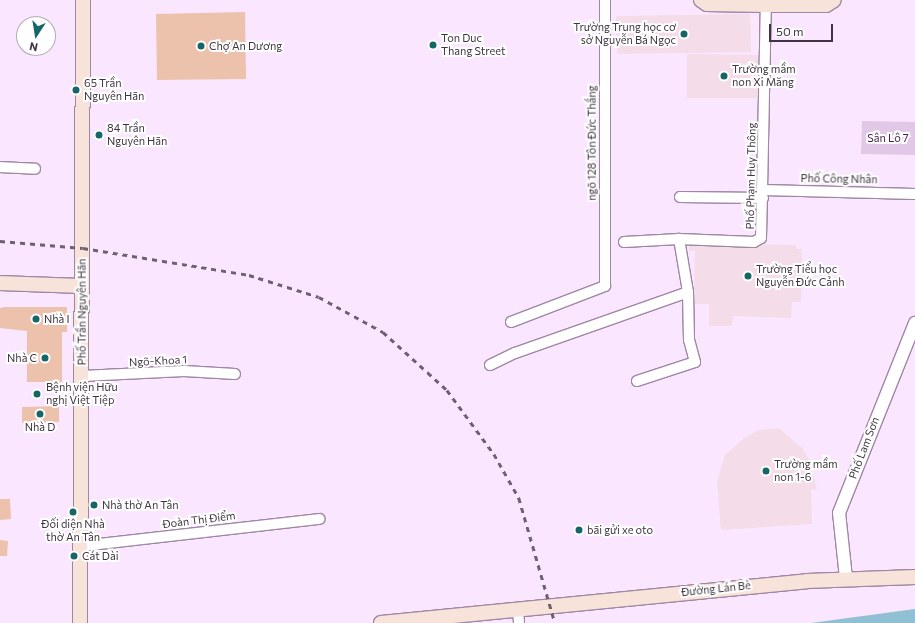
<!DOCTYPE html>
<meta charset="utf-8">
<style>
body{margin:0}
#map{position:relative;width:915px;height:623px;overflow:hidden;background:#fae6ff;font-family:Commissioner,sans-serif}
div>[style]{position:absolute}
.education>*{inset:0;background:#f4dce8}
.green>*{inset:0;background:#e1c8e6}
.water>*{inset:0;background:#91bfd4}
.building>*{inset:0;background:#ecc2ad}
.roads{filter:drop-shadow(1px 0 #9f87a4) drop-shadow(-1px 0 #9f87a4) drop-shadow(0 1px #9f87a4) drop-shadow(0 -1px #9f87a4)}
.minor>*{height:10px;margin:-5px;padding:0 5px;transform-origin:5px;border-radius:5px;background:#fff}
.tertiary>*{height:12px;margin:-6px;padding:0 6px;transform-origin:6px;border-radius:6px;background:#fff}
.secondary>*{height:14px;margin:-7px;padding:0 7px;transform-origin:7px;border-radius:7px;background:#f7e3d9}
.rail>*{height:2.5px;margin-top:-1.25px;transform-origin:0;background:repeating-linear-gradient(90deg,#6d6070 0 5px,transparent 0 10px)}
.dots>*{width:11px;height:11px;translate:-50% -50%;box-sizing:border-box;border:2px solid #fff;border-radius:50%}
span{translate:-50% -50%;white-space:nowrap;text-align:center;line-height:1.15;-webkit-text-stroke:4px #fff;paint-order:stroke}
.poi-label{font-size:11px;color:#3f3541}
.right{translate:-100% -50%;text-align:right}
.left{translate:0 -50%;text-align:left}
.park-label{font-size:11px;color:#431f4a}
.street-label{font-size:11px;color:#3f3541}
.north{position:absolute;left:16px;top:16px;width:40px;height:40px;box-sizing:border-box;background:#fff;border:1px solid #b2aeb3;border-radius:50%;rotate:192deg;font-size:11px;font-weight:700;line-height:16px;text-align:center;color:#3f3541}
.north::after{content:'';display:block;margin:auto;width:14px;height:18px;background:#166567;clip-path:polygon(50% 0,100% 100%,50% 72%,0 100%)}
.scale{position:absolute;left:769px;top:24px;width:64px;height:18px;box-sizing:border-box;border:2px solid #3f3541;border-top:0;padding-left:5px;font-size:12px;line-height:14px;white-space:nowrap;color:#3f3541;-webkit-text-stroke:3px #fff;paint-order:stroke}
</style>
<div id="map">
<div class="education">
<i style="clip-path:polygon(750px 14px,751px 52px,617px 54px,616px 16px)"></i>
<i style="clip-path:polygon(687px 54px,761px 55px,761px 98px,687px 98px)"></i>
<i style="clip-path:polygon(689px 243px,796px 245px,797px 249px,802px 249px,801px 302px,792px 302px,791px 318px,733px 316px,732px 326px,709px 326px,709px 304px,694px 304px,695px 251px,689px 251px)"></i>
<i style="clip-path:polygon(779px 428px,802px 448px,809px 460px,817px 489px,811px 490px,812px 524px,721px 530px,717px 482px,725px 455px,744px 438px,759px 430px)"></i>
</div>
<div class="green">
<i style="clip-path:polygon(862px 121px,915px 122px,915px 155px,861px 154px)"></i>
</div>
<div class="water">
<i style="clip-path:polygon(915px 609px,915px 623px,811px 623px)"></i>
</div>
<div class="building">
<i style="clip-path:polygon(245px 12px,246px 79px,157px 80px,156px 14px)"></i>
<i style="clip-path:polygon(5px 307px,67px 307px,67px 332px,62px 332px,62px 382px,27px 382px,27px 331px,0 328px,0 308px)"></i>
<i style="clip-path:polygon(59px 406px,59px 422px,22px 423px,22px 407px)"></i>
<i style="clip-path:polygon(0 499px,10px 499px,11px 519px,0 520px)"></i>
<i style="clip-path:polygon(0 540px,8px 541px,7px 556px,0 556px)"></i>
</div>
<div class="roads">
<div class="minor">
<i style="left:0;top:167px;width:35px;rotate:3deg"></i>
<i style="left:763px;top:190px;width:152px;rotate:1.5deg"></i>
<i style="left:680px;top:197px;width:83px;rotate:0.7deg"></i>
<i style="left:624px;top:242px;width:55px;rotate:-3.1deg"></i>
<i style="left:679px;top:239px;width:75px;rotate:2.3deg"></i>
<i style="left:754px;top:242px;width:8px;rotate:-30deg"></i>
<i style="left:761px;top:238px;width:238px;rotate:-88.8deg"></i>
<i style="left:511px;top:322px;width:101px;rotate:-21deg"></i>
<i style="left:605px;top:286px;width:286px;rotate:-90deg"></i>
<i style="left:490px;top:365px;width:28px;rotate:-26deg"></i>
<i style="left:515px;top:353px;width:183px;rotate:-19.4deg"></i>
<i style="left:82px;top:376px;width:102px;rotate:-2.8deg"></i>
<i style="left:184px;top:371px;width:51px;rotate:3.4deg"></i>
<i style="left:637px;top:381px;width:61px;rotate:-18.1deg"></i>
<i style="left:695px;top:362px;width:23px;rotate:-105deg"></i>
<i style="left:689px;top:340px;width:48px;rotate:-91.2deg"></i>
<i style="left:688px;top:292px;width:54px;rotate:-99.6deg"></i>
<i style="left:82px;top:546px;width:239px;rotate:-6.5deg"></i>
<i style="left:518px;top:611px;width:12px;rotate:85deg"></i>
</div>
<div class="tertiary">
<i style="left:846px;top:578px;width:65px;rotate:-96.1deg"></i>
<i style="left:839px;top:513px;width:205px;rotate:-68.2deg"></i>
</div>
<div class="secondary">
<i style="left:701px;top:0;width:7px;rotate:34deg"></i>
<i style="left:707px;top:4px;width:59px;rotate:1deg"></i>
<i style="left:766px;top:5px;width:60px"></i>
<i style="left:826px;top:5px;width:9px;rotate:-32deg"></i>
<i style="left:0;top:283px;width:81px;rotate:2.1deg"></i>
<i style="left:80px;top:623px;width:623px;rotate:-89.72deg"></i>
<i style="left:381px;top:623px;width:428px;rotate:-5.6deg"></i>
<i style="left:807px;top:581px;width:108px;rotate:-2.1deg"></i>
</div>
</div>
<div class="rail">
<i style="left:0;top:241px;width:83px;rotate:4.8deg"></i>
<i style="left:83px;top:248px;width:168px;rotate:9.2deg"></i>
<i style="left:249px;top:275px;width:73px;rotate:17.4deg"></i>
<i style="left:319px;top:297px;width:73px;rotate:28.7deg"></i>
<i style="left:383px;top:332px;width:86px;rotate:42.2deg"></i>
<i style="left:447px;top:390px;width:79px;rotate:53.7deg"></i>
<i style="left:494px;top:454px;width:51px;rotate:60.4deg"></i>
<i style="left:519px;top:498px;width:130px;rotate:73.9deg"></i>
</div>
<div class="dots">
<i style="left:684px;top:34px;background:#166567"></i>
<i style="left:433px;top:45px;background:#166567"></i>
<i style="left:201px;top:46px;background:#166567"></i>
<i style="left:724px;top:76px;background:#166567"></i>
<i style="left:76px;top:90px;background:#166567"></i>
<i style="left:99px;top:135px;background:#166567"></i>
<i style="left:748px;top:276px;background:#166567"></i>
<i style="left:36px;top:319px;background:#166567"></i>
<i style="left:45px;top:358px;background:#166567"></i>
<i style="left:37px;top:394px;background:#166567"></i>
<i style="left:40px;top:414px;background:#166567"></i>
<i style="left:766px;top:471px;background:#166567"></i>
<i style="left:94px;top:505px;background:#166567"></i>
<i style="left:73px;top:512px;background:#166567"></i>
<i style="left:579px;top:530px;background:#166567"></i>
<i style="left:74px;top:556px;background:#166567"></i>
</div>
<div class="poi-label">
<span class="right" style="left:676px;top:34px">Trường Trung học cơ<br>sở Nguyễn Bá Ngọc</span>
<span class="left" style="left:441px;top:45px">Ton Duc<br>Thang Street</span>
<span class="left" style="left:209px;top:46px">Chợ An Dương</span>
<span class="left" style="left:732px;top:76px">Trường mầm<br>non Xi Măng</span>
<span class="left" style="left:84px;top:90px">65 Trần<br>Nguyên Hãn</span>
<span class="left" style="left:107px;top:135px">84 Trần<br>Nguyên Hãn</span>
<span class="left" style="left:756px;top:276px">Trường Tiểu học<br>Nguyễn Đức Cảnh</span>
<span class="left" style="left:44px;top:319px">Nhà I</span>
<span class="right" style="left:37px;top:358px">Nhà C</span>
<span class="left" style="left:46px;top:394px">Bệnh viện Hữu<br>nghị Việt Tiệp</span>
<span style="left:40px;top:427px">Nhà D</span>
<span class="left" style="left:774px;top:471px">Trường mầm<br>non 1-6</span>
<span class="left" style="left:102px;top:505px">Nhà thờ An Tân</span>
<span style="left:73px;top:531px">Đối diện Nhà<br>thờ An Tân</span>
<span class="left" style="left:587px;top:530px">bãi gửi xe oto</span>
<span class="left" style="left:82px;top:556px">Cát Dài</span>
</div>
<div class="park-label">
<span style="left:888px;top:138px">Sân Lô 7</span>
</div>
<div class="street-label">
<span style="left:592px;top:143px;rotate:-90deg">ngõ 128 Tôn Đức Thắng</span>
<span style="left:751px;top:176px;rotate:-89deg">Phố Phạm Huy Thông</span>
<span style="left:839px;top:179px;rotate:1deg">Phố Công Nhân</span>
<span style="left:82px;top:312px;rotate:-90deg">Phố Trần Nguyên Hãn</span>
<span style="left:158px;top:361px;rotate:-3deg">Ngõ-Khoa 1</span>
<span style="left:864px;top:448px;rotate:-69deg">Phố Lam Sơn</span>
<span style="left:199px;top:520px;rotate:-7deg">Đoàn Thị Điểm</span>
<span style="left:716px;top:589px;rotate:-6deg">Đường Lán Bè</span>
</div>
<div class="north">N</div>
<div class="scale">50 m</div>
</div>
